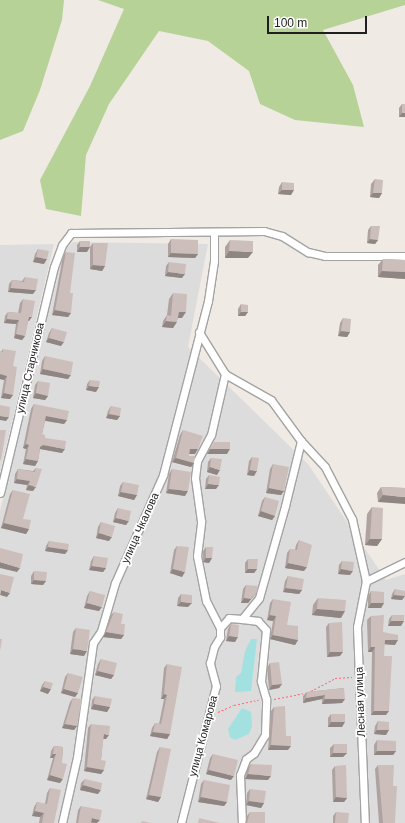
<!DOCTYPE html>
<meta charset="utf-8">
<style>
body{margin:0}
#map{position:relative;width:405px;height:823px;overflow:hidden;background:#f0eae5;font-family:Arial,sans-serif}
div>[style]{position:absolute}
.residential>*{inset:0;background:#dddcdc}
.forest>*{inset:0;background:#b6d297}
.water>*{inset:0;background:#a3e0e0}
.path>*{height:1px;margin-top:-0.5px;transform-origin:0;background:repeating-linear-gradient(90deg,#ff677b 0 2px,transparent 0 4px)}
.roads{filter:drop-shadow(1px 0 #a3a3a3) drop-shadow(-1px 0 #a3a3a3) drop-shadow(0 1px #a3a3a3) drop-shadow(0 -1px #a3a3a3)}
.minor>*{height:7px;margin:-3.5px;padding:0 3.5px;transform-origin:3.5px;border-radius:3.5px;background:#fff}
.wall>*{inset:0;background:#afa3a1}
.shaded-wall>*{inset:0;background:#8f8583}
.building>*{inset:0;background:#ccbebb}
span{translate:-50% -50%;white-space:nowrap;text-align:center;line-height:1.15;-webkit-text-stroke:3.5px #fff;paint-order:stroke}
.street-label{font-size:11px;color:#1f1f1f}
.scale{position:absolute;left:267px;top:16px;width:100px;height:18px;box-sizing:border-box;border:2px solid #1f1f1f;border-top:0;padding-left:5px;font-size:12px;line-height:14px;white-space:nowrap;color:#1f1f1f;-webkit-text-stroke:3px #fff;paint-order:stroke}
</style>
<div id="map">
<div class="residential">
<i style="clip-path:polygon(73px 242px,208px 244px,188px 347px,308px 464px,386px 580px,405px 574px,405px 823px,0 823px,0 511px,62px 253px)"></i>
<i style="clip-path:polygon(54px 244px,0 473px,0 245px)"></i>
</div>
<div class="forest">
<i style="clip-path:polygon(0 0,64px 0,62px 20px,40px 90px,23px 131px,0 140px)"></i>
<i style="clip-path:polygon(98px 0,405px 0,405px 5px,323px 30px,353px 85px,364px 127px,295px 120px,260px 104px,249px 71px,208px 41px,159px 31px,109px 104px,86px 155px,81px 216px,46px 209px,40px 180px,90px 86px,124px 9px)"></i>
</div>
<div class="water">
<i style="clip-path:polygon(251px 639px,257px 639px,251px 691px,235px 692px,236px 677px,241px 673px,245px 651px)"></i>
<i style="clip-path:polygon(242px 708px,251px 712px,252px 726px,249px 734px,235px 740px,230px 737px,228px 729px)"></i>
</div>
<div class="path">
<i style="left:311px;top:691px;width:27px;rotate:-28deg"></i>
<i style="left:335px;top:678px;width:17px;rotate:-3deg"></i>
<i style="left:274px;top:699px;width:33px;rotate:-11deg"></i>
<i style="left:218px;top:712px;width:17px;rotate:-24deg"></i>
<i style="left:234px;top:705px;width:25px;rotate:-12deg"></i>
</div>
<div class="roads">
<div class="minor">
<i style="left:199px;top:332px;width:49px;rotate:58.2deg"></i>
<i style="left:225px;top:374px;width:53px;rotate:29.5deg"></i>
<i style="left:271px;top:400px;width:51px;rotate:53.8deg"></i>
<i style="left:301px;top:441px;width:35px;rotate:47deg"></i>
<i style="left:325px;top:467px;width:59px;rotate:62.6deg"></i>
<i style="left:352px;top:519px;width:64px;rotate:77.3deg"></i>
<i style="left:366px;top:581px;width:47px;rotate:101.1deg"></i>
<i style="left:357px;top:627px;width:196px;rotate:87.7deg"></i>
<i style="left:0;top:493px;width:232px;rotate:-76.6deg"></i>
<i style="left:54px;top:267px;width:23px;rotate:-70deg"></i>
<i style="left:62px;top:245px;width:15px;rotate:-53deg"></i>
<i style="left:71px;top:233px;width:193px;rotate:-0.6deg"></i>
<i style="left:264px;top:231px;width:19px;rotate:16deg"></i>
<i style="left:282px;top:236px;width:31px;rotate:32deg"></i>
<i style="left:308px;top:252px;width:17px;rotate:13deg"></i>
<i style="left:325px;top:256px;width:80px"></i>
<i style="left:366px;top:581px;width:43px;rotate:-26deg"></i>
<i style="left:220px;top:628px;width:13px;rotate:-48deg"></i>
<i style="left:229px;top:618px;width:13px;rotate:4deg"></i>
<i style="left:62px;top:823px;width:68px;rotate:-77.2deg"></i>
<i style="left:77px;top:757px;width:115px;rotate:-82deg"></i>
<i style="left:93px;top:643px;width:14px;rotate:-56deg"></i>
<i style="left:101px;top:631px;width:50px;rotate:-73.7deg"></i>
<i style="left:115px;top:583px;width:118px;rotate:-66deg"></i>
<i style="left:163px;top:475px;width:180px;rotate:-75.5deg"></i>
<i style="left:208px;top:301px;width:40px;rotate:-81.5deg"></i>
<i style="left:214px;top:261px;width:29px;rotate:-90deg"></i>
<i style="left:181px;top:823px;width:141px;rotate:-75.7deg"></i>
<i style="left:216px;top:686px;width:24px;rotate:-105deg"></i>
<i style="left:210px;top:663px;width:16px;rotate:-76deg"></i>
<i style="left:214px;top:647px;width:12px;rotate:-59deg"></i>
<i style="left:220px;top:637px;width:9px;rotate:-90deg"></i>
<i style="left:220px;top:628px;width:30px;rotate:-117deg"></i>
<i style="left:206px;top:601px;width:46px;rotate:-101.3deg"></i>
<i style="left:197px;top:556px;width:35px;rotate:-83deg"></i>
<i style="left:201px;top:521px;width:43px;rotate:-97.9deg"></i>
<i style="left:195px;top:478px;width:17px;rotate:-83deg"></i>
<i style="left:197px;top:461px;width:30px;rotate:-62deg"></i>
<i style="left:211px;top:435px;width:63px;rotate:-77.1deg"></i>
<i style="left:242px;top:823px;width:48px;rotate:-92.4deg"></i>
<i style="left:240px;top:775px;width:17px;rotate:-69deg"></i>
<i style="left:246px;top:759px;width:10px;rotate:-37deg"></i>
<i style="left:254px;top:753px;width:21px;rotate:-59deg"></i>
<i style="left:265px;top:735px;width:36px;rotate:-88deg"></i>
<i style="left:266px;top:699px;width:19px;rotate:-106deg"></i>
<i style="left:261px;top:681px;width:51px;rotate:-84.4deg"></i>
<i style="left:266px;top:630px;width:12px;rotate:-132deg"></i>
<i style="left:258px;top:621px;width:16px;rotate:-173deg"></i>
<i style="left:242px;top:619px;width:27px;rotate:-51deg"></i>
<i style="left:259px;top:598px;width:96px;rotate:-74.2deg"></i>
<i style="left:285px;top:506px;width:67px;rotate:-76.2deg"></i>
</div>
</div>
<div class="wall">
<i style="clip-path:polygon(402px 104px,405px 117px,399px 117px,399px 108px)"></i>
<i style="clip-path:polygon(375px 179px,382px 193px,379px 198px,370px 197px,371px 184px)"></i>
<i style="clip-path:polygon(282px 182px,291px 195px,278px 194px,279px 187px)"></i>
<i style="clip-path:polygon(371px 226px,378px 240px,375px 244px,367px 243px,368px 230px)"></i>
<i style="clip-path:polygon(171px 239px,198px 254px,195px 258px,168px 257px,168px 244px)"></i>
<i style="clip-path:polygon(230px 240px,248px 258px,225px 258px,225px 247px)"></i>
<i style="clip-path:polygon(80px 241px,87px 252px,77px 252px,77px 245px)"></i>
<i style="clip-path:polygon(93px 243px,105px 266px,102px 271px,90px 269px,90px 247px)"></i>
<i style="clip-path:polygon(38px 249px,44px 264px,33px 262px,35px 254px)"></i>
<i style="clip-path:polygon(66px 252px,70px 293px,71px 313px,68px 317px,52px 315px,63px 256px)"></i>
<i style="clip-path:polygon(383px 259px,405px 260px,405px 279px,378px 277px,378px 265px)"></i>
<i style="clip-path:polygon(169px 262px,182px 278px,165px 276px,166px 266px)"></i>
<i style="clip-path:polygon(25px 277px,33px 294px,8px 292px,9px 284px,12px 280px,22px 281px)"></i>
<i style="clip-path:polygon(173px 293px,182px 318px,178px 318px,173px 328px,162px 327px,163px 321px,167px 315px,169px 299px)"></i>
<i style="clip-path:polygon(23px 299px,29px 321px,28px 321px,25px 336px,22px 340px,14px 338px,16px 324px,4px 323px,5px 316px,8px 312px,18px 313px,20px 303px)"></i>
<i style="clip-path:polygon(241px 304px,248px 312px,245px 316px,238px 316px,238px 309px)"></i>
<i style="clip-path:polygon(343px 318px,350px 332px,347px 337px,338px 336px,340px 323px)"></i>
<i style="clip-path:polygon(52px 328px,61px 346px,46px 342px,49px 333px)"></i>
<i style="clip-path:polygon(3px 349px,13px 366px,13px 395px,10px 399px,1px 398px,4px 380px,0 379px,0 351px,1px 352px)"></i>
<i style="clip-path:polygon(45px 356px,68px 379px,40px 374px,42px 361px)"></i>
<i style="clip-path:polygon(90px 380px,96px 392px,86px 390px,87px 384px)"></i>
<i style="clip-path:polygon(38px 381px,48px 396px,45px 400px,33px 398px,35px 385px)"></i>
<i style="clip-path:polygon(34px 404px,67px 420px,64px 424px,45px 421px,42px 434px,45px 438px,62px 453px,40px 449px,38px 461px,35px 466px,23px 464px,26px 449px,23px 448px,31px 409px)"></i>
<i style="clip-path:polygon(111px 406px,120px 416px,117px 420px,106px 418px,108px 411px)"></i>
<i style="clip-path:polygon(183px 430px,195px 454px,189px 454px,189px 456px,194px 463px,191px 467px,172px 462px,180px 435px)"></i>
<i style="clip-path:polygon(252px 457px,254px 476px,247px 475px,249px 461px)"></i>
<i style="clip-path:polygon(211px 458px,217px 475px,207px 472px,208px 462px)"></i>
<i style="clip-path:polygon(273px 464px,284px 491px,281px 495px,266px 493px,270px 469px)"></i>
<i style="clip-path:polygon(36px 468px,33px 491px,26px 490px,27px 485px,14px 483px,15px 474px,18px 469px,33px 471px)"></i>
<i style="clip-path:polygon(172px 469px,185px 496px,166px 493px,169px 474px)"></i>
<i style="clip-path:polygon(209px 475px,216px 489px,205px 489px,206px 479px)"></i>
<i style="clip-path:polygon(123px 482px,137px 495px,134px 500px,118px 496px,120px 486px)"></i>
<i style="clip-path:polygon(381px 487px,405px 488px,378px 502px,377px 493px)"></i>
<i style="clip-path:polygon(13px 490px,23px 519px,29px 529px,26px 534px,1px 528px,10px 494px)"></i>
<i style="clip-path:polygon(265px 497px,275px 516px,272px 520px,258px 516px,262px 501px)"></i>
<i style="clip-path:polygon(372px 507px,382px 539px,377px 546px,365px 545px,367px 514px)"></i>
<i style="clip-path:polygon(118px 508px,126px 525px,113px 522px,115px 513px)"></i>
<i style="clip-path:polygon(101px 522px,109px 541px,96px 538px,98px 527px)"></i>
<i style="clip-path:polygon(299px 540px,304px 571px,285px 568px,287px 553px,290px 549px,295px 550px,296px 545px)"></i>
<i style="clip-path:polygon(49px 541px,68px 550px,65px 554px,45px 551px,46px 546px)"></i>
<i style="clip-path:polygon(177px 546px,182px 577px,170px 573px,174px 550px)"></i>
<i style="clip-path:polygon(206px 547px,212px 558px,209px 563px,203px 562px,203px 551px)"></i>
<i style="clip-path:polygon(94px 556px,106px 568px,103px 572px,89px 570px,91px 561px)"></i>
<i style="clip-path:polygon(248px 559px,257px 569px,254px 573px,245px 573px,245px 563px)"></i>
<i style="clip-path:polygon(342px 561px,350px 575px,338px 574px,339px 565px)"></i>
<i style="clip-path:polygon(34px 571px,46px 581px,43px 585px,31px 584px,31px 576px)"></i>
<i style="clip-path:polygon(288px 576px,302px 590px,299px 594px,283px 592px,285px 581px)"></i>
<i style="clip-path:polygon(246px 585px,257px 592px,248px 603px,241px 603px,243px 589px)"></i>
<i style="clip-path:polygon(395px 589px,405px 596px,402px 600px,391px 599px,392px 594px)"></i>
<i style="clip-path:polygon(90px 591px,99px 611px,84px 608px,87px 596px)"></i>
<i style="clip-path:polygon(371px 591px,384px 603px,381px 608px,368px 608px,368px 596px)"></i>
<i style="clip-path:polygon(181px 594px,188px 607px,177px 606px,178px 598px)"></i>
<i style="clip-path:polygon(318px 598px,341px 618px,312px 615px,313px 605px)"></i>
<i style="clip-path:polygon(273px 599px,287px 625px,298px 640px,295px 645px,270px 639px,273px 621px,267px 620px,270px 603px)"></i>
<i style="clip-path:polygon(114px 612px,121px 624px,124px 635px,121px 639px,103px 637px,110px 616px)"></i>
<i style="clip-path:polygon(392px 615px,401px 626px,388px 626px,389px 619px)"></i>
<i style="clip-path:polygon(371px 616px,383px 632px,395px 645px,384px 644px,384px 656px,386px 715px,371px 715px,372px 652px,368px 652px,367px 620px)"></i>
<i style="clip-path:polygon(329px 623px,340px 656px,327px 657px,326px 627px)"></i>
<i style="clip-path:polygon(231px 624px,235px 642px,226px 641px,228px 629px)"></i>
<i style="clip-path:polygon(76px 628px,84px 656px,70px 654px,73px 632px)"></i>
<i style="clip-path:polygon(101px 659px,114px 675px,111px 679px,95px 675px,98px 664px)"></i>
<i style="clip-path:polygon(270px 663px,282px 684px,279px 688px,269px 690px,267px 668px)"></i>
<i style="clip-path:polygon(167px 664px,170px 734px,167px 739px,150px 736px,152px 728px,155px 723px,159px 724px,164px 699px,161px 699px,164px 668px)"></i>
<i style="clip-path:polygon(68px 673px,78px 693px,75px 697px,61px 693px,65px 677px)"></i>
<i style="clip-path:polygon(45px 681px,48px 694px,40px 691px,42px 685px)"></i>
<i style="clip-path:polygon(344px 688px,342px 703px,322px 704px,322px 699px,303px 703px,303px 696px,307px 692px)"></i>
<i style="clip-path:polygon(95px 696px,110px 707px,107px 712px,91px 709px,92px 700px)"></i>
<i style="clip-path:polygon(73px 698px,77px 726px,74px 730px,62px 728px,70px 702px)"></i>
<i style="clip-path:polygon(274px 707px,286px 736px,288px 750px,268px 750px,271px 711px)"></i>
<i style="clip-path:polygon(331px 714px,342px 727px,328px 727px,328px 718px)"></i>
<i style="clip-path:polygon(378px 721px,386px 735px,374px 734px,375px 726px)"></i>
<i style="clip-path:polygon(91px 724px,106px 739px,103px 739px,101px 760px,104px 770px,101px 774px,84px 771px,88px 728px)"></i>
<i style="clip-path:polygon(377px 740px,396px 751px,393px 755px,374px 755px,374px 745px)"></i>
<i style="clip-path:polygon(334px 744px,347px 753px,343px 757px,330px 757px,330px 748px)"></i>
<i style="clip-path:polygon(54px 746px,63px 747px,60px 783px,47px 780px,53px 758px,50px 758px,51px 751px)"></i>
<i style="clip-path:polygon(160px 747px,161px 797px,158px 802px,146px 799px,157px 752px)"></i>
<i style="clip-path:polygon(213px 754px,231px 780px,206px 774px,210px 758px)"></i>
<i style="clip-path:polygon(251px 764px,268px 780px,245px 779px,248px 768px)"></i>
<i style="clip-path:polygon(378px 765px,395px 823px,379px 823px,375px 769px)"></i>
<i style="clip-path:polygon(335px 766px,347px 798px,344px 802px,333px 802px,332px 770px)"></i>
<i style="clip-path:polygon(85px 779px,98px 794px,80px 790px,81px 783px)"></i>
<i style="clip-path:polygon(204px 780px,227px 802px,224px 806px,198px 802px,201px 784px)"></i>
<i style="clip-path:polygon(50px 788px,54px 823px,39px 823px,40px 817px,32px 816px,34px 807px,37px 802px,45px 804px,47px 793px)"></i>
<i style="clip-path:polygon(250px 789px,264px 803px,261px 808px,246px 805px,247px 793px)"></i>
<i style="clip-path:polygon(81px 806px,97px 823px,76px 823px,78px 810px)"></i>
<i style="clip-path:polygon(250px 812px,265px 823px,245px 823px,247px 816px)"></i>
<i style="clip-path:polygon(336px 812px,348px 823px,333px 823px,333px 816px)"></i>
</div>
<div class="shaded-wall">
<i style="clip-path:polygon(402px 113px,405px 113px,405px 117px,399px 117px)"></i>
<i style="clip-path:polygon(282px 190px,294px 190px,291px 195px,278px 194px)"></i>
<i style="clip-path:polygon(373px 193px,382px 193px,379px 198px,370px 197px)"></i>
<i style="clip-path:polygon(370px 239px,378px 240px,375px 244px,367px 243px)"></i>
<i style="clip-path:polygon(80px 247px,90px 247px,87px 252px,77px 252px)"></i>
<i style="clip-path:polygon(229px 251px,253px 252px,248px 258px,225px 258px)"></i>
<i style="clip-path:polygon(171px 253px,198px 254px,195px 258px,168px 257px)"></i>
<i style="clip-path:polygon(36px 257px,47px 259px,44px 264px,33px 262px)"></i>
<i style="clip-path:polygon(93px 265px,105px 266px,102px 271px,90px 269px)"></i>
<i style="clip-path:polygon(382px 271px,405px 272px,405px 279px,378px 277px)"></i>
<i style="clip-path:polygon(168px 272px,185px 274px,182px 278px,165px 276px)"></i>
<i style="clip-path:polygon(11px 288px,36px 290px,33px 294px,8px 292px)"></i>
<i style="clip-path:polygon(55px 310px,71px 313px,68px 317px,52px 315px)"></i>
<i style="clip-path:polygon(179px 312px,186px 312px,182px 318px,174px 318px)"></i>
<i style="clip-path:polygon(241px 312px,248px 312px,245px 316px,238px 316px)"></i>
<i style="clip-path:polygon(29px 317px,32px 317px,29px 321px,26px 321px)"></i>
<i style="clip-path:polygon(7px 319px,19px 320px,16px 324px,4px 323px)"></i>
<i style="clip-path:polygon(166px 321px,177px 322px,173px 328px,162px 327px)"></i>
<i style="clip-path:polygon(341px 331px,350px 332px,347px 337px,338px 336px)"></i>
<i style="clip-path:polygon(16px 334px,25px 336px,22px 340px,14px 338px)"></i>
<i style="clip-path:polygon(49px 338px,64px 342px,61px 346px,46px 342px)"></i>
<i style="clip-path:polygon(43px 369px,71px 375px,68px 379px,40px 374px)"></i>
<i style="clip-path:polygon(0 374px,7px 376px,4px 380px,0 379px)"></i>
<i style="clip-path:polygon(89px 386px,99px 387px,96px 392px,86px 390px)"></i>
<i style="clip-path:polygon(4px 393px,13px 395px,10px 399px,1px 398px)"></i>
<i style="clip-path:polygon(36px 393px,48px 396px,45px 400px,33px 398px)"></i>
<i style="clip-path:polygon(109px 414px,120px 416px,117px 420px,106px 418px)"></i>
<i style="clip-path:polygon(0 416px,9px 417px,6px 421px,0 420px)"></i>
<i style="clip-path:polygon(46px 416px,67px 420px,64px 424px,42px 420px)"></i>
<i style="clip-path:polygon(26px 444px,29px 445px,26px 449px,23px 448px)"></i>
<i style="clip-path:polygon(43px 445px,65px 449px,62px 453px,40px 449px,40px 447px)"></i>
<i style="clip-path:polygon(190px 449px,198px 449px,195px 454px,186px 454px)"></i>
<i style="clip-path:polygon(210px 449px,230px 449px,227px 454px,207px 454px)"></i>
<i style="clip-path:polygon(176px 458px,194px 463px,191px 467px,172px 462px)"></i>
<i style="clip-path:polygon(26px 459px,38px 461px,35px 466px,23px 464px)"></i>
<i style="clip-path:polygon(210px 467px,220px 470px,217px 475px,207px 472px)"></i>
<i style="clip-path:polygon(250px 470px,257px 471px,254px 476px,247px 475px)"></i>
<i style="clip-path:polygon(17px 479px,30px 481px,27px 485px,14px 483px)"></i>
<i style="clip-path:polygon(208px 484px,219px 485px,216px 489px,205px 489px)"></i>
<i style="clip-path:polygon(29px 485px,36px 487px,33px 491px,26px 490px)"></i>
<i style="clip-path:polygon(269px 488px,284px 491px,281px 495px,266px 493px)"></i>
<i style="clip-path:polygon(169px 489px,188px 491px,185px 496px,166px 493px)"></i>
<i style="clip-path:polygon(121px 492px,137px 495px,134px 500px,118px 496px)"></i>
<i style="clip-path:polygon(383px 495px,405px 497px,405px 504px,378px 502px)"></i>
<i style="clip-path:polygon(261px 511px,275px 516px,272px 520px,258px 516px)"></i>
<i style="clip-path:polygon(116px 518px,129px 521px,126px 525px,113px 522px)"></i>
<i style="clip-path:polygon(4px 523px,29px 529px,26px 534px,1px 528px)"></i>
<i style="clip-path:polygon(99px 533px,112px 537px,109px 541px,96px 538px)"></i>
<i style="clip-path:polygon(370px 539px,382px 539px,377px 546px,365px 545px)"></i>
<i style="clip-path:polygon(48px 547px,68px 550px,65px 554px,45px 551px)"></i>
<i style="clip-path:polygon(206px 558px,212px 558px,209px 563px,203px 562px)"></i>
<i style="clip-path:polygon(0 562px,20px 568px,17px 572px,0 568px)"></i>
<i style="clip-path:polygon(288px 563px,307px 567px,304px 571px,285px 568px)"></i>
<i style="clip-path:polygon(92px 566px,106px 568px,103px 572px,89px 570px)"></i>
<i style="clip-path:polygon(173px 569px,185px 572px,182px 577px,170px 573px)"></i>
<i style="clip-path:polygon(248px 569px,257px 569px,254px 573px,245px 573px)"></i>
<i style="clip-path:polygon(341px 569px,353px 571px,350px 575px,338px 574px)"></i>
<i style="clip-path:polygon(34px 580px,46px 581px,43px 585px,31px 584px)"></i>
<i style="clip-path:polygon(286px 588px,302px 590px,299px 594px,283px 592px)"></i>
<i style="clip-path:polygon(1px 590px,10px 593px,7px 597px,0 595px)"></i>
<i style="clip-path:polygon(257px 592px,248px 603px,241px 603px,244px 598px)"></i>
<i style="clip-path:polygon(394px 595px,405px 596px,402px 600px,391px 599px)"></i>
<i style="clip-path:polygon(181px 602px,192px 603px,188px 607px,177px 606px)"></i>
<i style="clip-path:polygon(87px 603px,102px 607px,99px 611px,84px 608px)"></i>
<i style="clip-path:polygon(371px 603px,384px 603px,381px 608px,368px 608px)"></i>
<i style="clip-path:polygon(317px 609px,345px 611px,341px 618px,312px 615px)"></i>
<i style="clip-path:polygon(270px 615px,276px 616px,273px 621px,267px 620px)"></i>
<i style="clip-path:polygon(391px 621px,404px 621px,401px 626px,388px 626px)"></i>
<i style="clip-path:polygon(106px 632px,124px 635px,121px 639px,103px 637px)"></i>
<i style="clip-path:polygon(273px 635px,298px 640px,295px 645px,270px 639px)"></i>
<i style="clip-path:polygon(229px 636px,238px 637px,235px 642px,226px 641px)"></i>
<i style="clip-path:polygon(385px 640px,398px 640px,395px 645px,382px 644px)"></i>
<i style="clip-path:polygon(371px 647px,375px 647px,372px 652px,368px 652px)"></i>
<i style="clip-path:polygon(73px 649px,87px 651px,84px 656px,70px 654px)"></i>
<i style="clip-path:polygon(330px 652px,343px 652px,340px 656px,327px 657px)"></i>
<i style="clip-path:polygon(98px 671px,114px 675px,111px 679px,95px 675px)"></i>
<i style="clip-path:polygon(282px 684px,279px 688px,269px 690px,272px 685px)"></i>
<i style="clip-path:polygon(43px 687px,51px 689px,48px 694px,40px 691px)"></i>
<i style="clip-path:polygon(64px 689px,78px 693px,75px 697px,61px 693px)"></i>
<i style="clip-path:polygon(164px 694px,167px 695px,164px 699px,161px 699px)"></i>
<i style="clip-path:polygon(325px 695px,322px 699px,303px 703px,306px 698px)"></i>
<i style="clip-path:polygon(325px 699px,345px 699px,342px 703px,322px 704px)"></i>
<i style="clip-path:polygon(94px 704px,110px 707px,107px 712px,91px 709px)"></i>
<i style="clip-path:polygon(374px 711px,389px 711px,386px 715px,371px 715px)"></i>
<i style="clip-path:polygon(331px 722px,345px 722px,342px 727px,328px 727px)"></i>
<i style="clip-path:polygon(65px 724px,77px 726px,74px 730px,62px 728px)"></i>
<i style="clip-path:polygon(377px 730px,389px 730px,386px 735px,374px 734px)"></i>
<i style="clip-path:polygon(153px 732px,170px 734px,167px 739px,150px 736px)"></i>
<i style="clip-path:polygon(104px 734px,109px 735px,106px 739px,101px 739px)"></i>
<i style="clip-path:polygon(271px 745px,291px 746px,288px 750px,268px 750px)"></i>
<i style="clip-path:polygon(377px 751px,396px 751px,393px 755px,374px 755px)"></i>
<i style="clip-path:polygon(333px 753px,347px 753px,343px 757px,330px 757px)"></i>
<i style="clip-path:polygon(53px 754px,56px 754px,53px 758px,50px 758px)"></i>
<i style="clip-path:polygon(87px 767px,104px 770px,101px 774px,84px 771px)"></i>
<i style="clip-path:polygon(209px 770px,234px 776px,231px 780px,206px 774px)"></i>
<i style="clip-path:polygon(248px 774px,271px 776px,268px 780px,245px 779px)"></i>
<i style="clip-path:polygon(50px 775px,63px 779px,60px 783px,47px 780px)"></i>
<i style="clip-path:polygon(83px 785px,101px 790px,98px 794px,80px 790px)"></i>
<i style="clip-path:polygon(149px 795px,161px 797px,158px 802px,146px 799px)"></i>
<i style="clip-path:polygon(201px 797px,227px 802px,224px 806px,198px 802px)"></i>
<i style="clip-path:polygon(336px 797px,347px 798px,344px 802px,333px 802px)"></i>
<i style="clip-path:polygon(249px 801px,264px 803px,261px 808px,246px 805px)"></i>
<i style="clip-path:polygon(35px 811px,44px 813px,40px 817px,32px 816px)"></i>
<i style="clip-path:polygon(92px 818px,100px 820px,97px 823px,89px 822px)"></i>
</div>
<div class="building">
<i style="clip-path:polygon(402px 104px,405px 104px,405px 113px,402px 113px)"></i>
<i style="clip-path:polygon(375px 179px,383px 180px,382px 193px,373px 193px)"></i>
<i style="clip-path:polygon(282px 182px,294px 183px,294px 190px,282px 190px)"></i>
<i style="clip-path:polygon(371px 226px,380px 226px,378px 240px,370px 239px)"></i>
<i style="clip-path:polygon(171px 239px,198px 240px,198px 254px,171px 253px)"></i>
<i style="clip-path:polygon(230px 240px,253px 241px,253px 252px,229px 251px)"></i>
<i style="clip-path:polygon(80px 241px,90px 241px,90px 247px,80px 247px)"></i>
<i style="clip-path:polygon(93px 243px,108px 243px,105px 266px,93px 265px)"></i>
<i style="clip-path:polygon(38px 249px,49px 251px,47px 259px,36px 257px)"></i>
<i style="clip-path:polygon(66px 252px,75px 253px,70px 293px,73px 293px,71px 313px,55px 310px)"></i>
<i style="clip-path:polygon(383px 259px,405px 260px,405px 272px,382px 271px)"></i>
<i style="clip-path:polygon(169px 262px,186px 264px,185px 274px,168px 272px)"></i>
<i style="clip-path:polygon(25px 277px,38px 279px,36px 290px,11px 288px,12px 280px,24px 282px)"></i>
<i style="clip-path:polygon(173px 293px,187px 294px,186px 312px,179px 312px,177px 322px,166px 321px,167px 315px,171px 316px)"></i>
<i style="clip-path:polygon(23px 299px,35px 301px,32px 317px,29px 317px,25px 336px,16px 334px,19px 320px,7px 319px,8px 312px,21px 313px)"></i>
<i style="clip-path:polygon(241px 304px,248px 305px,248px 312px,241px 312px)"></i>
<i style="clip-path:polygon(343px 318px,351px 319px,350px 332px,341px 331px)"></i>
<i style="clip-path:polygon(52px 328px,67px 332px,64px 342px,49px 338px)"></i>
<i style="clip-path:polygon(3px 349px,16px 351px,13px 366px,17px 367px,13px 395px,4px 393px,7px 376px,0 374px,0 351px,3px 352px)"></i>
<i style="clip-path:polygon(45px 356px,73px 362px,71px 375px,43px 369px)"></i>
<i style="clip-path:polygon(90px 380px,100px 381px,99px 387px,89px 386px)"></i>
<i style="clip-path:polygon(38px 381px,50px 383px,48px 396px,36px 393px)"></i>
<i style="clip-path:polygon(34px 404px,69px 411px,67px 420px,46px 416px,42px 434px,45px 435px,45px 438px,66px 441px,65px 449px,43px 445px,40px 447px,38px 461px,26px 459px,29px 445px,26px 444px)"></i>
<i style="clip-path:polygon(0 405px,10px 407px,9px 417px,0 416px)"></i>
<i style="clip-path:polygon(111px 406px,121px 408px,120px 416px,109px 414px)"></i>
<i style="clip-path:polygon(0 430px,6px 430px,1px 460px,0 460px)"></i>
<i style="clip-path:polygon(183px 430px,203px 436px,198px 449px,190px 449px,189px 456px,195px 456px,194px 463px,176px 458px)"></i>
<i style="clip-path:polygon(214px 442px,230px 442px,230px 449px,210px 449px)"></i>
<i style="clip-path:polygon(252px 457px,259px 458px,257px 471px,250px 470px)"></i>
<i style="clip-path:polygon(211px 458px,222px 459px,220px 470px,210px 467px)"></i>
<i style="clip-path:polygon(273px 464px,289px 467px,284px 491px,269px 488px)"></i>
<i style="clip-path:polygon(36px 468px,42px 469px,36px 487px,29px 485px,30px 481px,17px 479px,18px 469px,35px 472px)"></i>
<i style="clip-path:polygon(172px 469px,191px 472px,188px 491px,169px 489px)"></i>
<i style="clip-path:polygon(209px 475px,220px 477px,219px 485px,208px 484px)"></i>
<i style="clip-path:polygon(123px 482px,139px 485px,137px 495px,121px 492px)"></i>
<i style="clip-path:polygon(381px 487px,405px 488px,405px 497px,383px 495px)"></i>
<i style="clip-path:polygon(13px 490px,30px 494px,23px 519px,31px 520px,29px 529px,4px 523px)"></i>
<i style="clip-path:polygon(265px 497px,279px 501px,275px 516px,261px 511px)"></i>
<i style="clip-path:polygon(372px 507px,383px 508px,382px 539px,370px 539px)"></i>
<i style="clip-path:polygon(118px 508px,131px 511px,129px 521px,116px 518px)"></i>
<i style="clip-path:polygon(101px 522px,115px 526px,112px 537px,99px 533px)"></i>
<i style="clip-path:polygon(299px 540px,312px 545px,307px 567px,288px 563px,290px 549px,297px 550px)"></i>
<i style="clip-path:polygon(49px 541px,69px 544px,68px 550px,48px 547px)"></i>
<i style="clip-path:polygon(177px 546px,189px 547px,185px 572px,173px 569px)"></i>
<i style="clip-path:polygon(206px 547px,213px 547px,212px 558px,206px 558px)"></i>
<i style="clip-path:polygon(0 548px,23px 554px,20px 568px,0 562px)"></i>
<i style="clip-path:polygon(94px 556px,108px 558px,106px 568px,92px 566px)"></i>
<i style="clip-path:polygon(248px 559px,258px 559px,257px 569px,248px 569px)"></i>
<i style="clip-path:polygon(342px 561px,354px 562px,353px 571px,341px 569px)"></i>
<i style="clip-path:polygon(34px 571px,47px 572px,46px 581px,34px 580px)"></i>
<i style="clip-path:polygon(0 574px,14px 577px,10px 593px,1px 590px,0 596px)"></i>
<i style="clip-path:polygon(288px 576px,304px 579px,302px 590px,286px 588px)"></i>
<i style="clip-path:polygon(246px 585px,258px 586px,257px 592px,251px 599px,244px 598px)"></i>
<i style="clip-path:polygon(395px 589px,405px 591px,405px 596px,394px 595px)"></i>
<i style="clip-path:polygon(90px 591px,105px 595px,102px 607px,87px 603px)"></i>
<i style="clip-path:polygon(371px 591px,384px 592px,384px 603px,371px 603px)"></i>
<i style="clip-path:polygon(181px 594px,192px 595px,192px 603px,181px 602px)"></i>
<i style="clip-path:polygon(318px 598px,346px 600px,345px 611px,317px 609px)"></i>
<i style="clip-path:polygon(273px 599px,291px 602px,287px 625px,298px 626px,298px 640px,273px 635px,276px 616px,270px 615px)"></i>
<i style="clip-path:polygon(114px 612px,123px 614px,121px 624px,125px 624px,124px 635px,106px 632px)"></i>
<i style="clip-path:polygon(384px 615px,383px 632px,398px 635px,398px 640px,385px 640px,384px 656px,392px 656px,389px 711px,374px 711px,375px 647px,371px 647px,371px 616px)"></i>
<i style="clip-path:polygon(392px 615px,404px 615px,404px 621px,391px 621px)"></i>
<i style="clip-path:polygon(342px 622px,343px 652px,330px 652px,329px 623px)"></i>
<i style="clip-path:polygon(231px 624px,239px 625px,238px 637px,229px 636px)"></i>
<i style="clip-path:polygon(76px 628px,90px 630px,87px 651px,73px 649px)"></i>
<i style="clip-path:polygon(0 639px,2px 639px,0 651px)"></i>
<i style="clip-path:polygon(101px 659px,117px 663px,114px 675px,98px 671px)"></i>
<i style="clip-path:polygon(279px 662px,282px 684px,272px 685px,270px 663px)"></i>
<i style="clip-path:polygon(167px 664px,182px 667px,170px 734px,153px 732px,155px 723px,161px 724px,167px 695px,164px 694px)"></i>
<i style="clip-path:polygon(68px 673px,83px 677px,78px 693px,64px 689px)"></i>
<i style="clip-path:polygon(45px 681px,53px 683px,51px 689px,43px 687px)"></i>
<i style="clip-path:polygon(344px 688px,345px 699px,325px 699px,325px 695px,306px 698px,307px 692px)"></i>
<i style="clip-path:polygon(95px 696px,112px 699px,110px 707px,94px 704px)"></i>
<i style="clip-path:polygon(73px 698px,82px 699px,77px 726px,65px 724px)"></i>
<i style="clip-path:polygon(285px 706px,286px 736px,291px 736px,291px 746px,271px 745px,274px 707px)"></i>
<i style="clip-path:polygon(331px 714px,345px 714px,345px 722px,331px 722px)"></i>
<i style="clip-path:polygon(378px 721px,389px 722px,389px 730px,377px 730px)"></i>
<i style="clip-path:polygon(91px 724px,110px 726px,109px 735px,104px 734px,101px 760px,106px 761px,104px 770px,87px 767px)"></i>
<i style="clip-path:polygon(377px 740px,396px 741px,396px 751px,377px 751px)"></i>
<i style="clip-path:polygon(334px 744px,347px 744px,347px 753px,333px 753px)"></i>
<i style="clip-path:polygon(54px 746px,63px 747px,62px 763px,67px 764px,63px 779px,50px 775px,56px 754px,53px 754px)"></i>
<i style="clip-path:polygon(160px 747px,171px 749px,161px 797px,149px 795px)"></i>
<i style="clip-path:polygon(213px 754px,238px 760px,234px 776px,209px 770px)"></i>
<i style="clip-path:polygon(251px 764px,272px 765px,271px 776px,248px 774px)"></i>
<i style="clip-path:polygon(346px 765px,347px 798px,336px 797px,335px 766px)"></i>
<i style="clip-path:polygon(378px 765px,394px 765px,393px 786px,397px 786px,395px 823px,383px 823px)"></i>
<i style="clip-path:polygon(85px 779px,102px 783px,101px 790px,83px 785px)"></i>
<i style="clip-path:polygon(204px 780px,230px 785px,227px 802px,201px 797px)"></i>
<i style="clip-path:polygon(50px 788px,61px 790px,54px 823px,42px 823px,44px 813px,35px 811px,37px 802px,47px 804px)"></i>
<i style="clip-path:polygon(250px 789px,266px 791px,264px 803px,249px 801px)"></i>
<i style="clip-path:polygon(81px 806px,102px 810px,100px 820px,92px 818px,91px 823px,78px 823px)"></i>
<i style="clip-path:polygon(250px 812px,265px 812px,265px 823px,247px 823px)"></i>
<i style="clip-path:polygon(336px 812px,349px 813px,348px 823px,335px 823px)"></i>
<i style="clip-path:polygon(199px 818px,220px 823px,198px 823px)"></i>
<i style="clip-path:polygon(142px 821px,151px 823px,141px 823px)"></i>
</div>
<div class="street-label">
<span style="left:30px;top:368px;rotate:-77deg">улица Старчикова</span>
<span style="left:140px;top:528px;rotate:-66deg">улица Чкалова</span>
<span style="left:360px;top:702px;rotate:-92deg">Лесная улица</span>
<span style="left:203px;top:736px;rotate:-75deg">улица Комарова</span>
</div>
<div class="scale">100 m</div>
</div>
